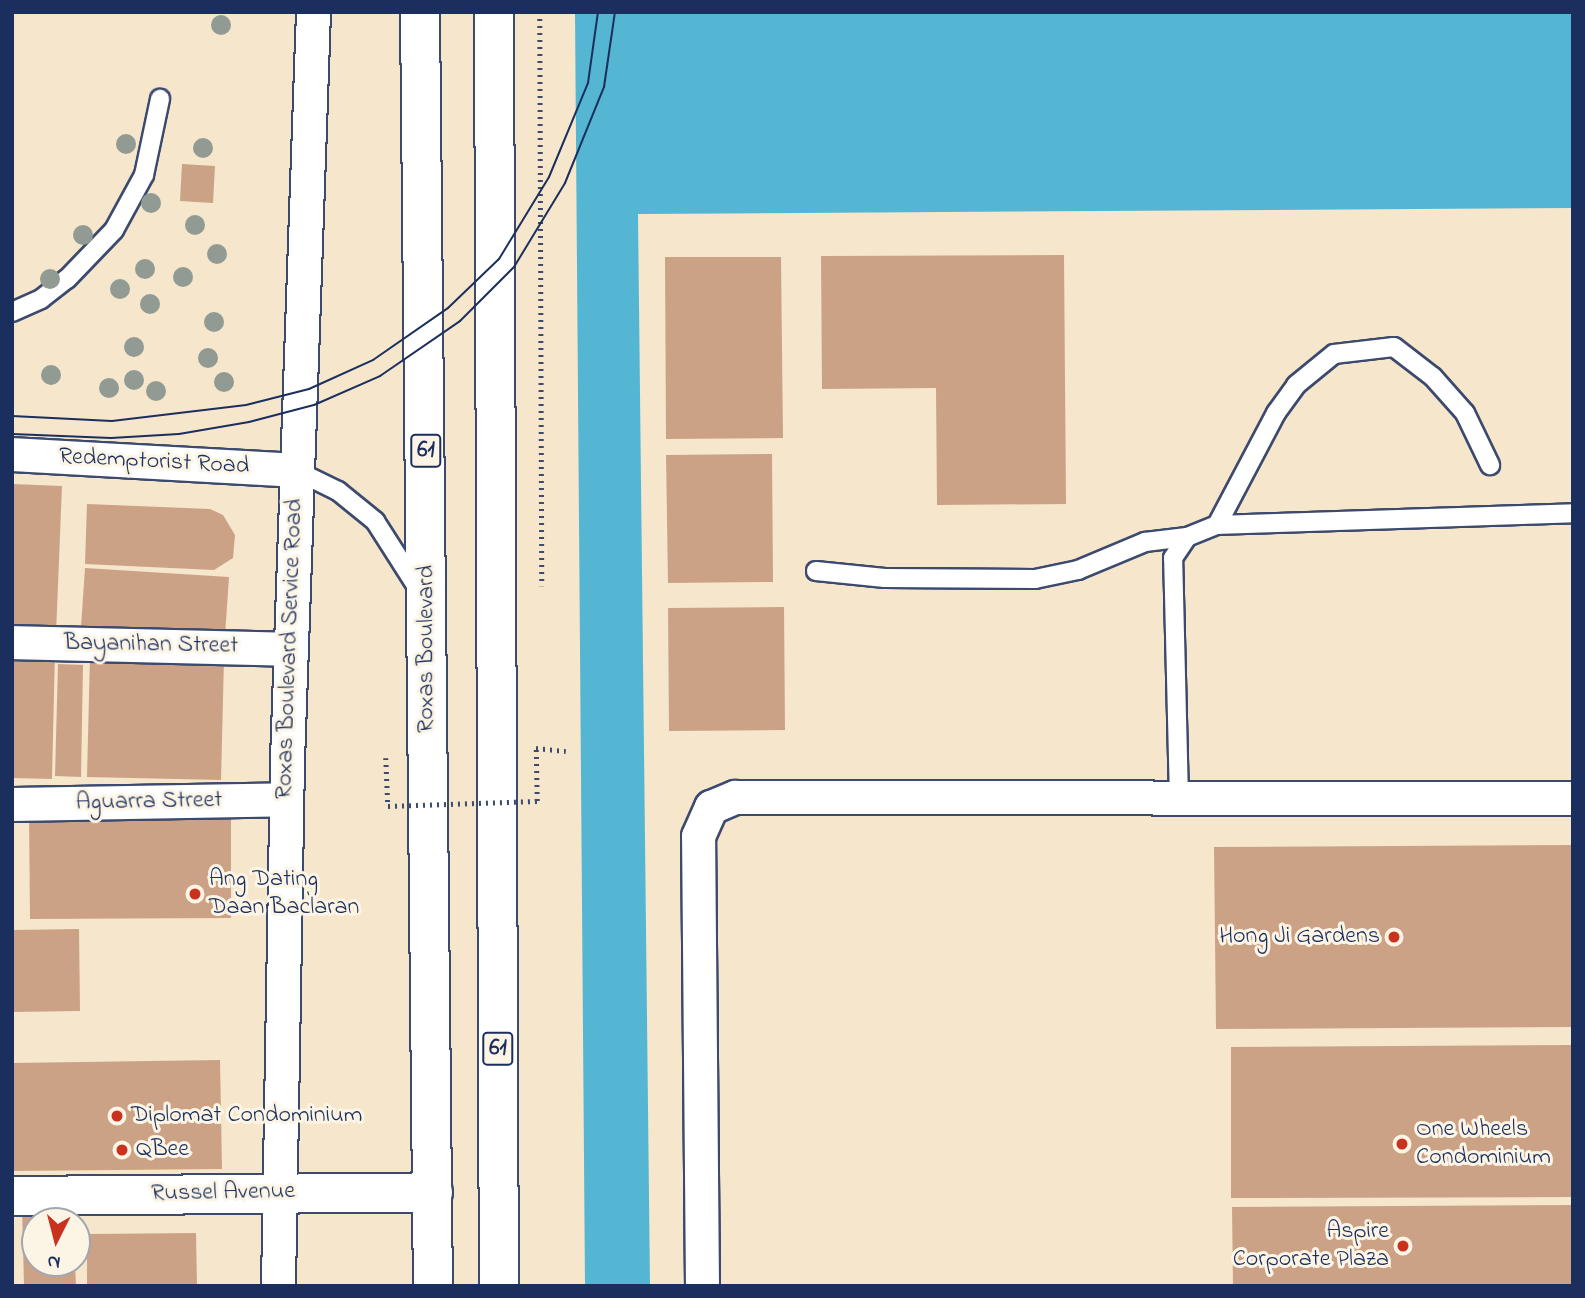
<!DOCTYPE html>
<style>
body{margin:0}
#map{position:relative;width:1585px;height:1298px;overflow:hidden;background:#f6e6cc;font-family:"Indie Flower",sans-serif}
div>[style]{position:absolute}
.water>*{inset:0;background:#54b6d3}
.building>*{inset:0;background:#cca287}
.path>*{height:4.5px;margin-top:-2.25px;transform-origin:0;background:repeating-linear-gradient(90deg,#3c4a6e 0 2px,transparent 0 7px)}
.roads{filter:drop-shadow(2px 0 #3c4a6e) drop-shadow(-2px 0 #3c4a6e) drop-shadow(0 2px #3c4a6e) drop-shadow(0 -2px #3c4a6e)}
.lane>*{height:18px;margin:-9px;padding:0 9px;transform-origin:9px;border-radius:9px;background:#fff}
.street>*{height:33px;margin:-16.5px;padding:0 16.5px;transform-origin:16.5px;border-radius:16.5px;background:#fff}
.secondary>*{height:38px;margin:-19px;padding:0 19px;transform-origin:19px;border-radius:19px;background:#fff}
.highway>*{height:38px;margin:-19px;padding:0 19px;transform-origin:19px;border-radius:19px;background:#fff}
.tram>*{height:2px;margin:-1px;padding:0 1px;transform-origin:1px;border-radius:1px;background:#1b2f5e}
.path-bridge>*{height:4.5px;margin-top:-2.25px;transform-origin:0;background:repeating-linear-gradient(90deg,#3c4a6e 0 2px,transparent 0 7px)}
.trees>*{width:20px;height:20px;margin:-10px;border-radius:50%;background:#919b94}
.dots>*{width:19px;height:19px;translate:-50% -50%;box-sizing:border-box;border:4px solid #fcf5e5;border-radius:50%}
span{translate:-50% -50%;white-space:nowrap;text-align:center;line-height:1.15;-webkit-text-stroke:6px #fcf5e5;paint-order:stroke}
.shield-label span{padding:2px 5px;background:#fcf5e5;border:2px solid;border-radius:5px;-webkit-text-stroke-width:0}
.shield-label{font-size:23px;color:#1b2f5e;font-weight:700}
.street-label{font-size:24px;color:#1b2f5e}
.poi-label{font-size:24px;color:#1b2f5e}
.left{translate:0 -50%;text-align:left}
.right{translate:-100% -50%;text-align:right}
.frame{position:absolute;inset:0;border:14px solid #1b2f5e;pointer-events:none}
.north{position:absolute;left:21px;top:1207px;width:70px;height:70px;box-sizing:border-box;background:#fcf5e5;border:2px solid #a2a6af;border-radius:50%;rotate:186deg;font-size:19px;font-weight:700;line-height:28px;text-align:center;color:#1b2f5e}
.north::after{content:'';display:block;margin:auto;width:24px;height:32px;background:#c8321e;clip-path:polygon(50% 0,100% 100%,50% 72%,0 100%)}
</style>
<div id="map">
<div class="water">
<i style="clip-path:polygon(575px 12px,1573px 12px,1573px 208px,638px 214px,650px 1286px,585px 1286px)"></i>
</div>
<div class="building">
<i style="clip-path:polygon(182px 164px,215px 166px,213px 203px,180px 201px)"></i>
<i style="clip-path:polygon(1064px 255px,1066px 504px,937px 505px,936px 388px,822px 389px,821px 256px)"></i>
<i style="clip-path:polygon(665px 257px,781px 257px,783px 438px,666px 439px)"></i>
<i style="clip-path:polygon(772px 454px,773px 582px,668px 583px,666px 455px)"></i>
<i style="clip-path:polygon(12px 484px,62px 486px,56px 634px,12px 632px)"></i>
<i style="clip-path:polygon(87px 504px,210px 509px,223px 515px,235px 535px,233px 558px,214px 570px,85px 564px)"></i>
<i style="clip-path:polygon(85px 568px,229px 577px,225px 636px,81px 627px)"></i>
<i style="clip-path:polygon(784px 607px,785px 730px,669px 731px,668px 608px)"></i>
<i style="clip-path:polygon(12px 650px,55px 651px,52px 779px,12px 778px)"></i>
<i style="clip-path:polygon(90px 656px,224px 659px,221px 780px,87px 777px)"></i>
<i style="clip-path:polygon(58px 664px,83px 665px,81px 777px,55px 776px)"></i>
<i style="clip-path:polygon(231px 811px,231px 918px,30px 919px,29px 812px)"></i>
<i style="clip-path:polygon(1573px 845px,1573px 1027px,1216px 1029px,1214px 847px)"></i>
<i style="clip-path:polygon(79px 929px,80px 1011px,12px 1012px,12px 930px)"></i>
<i style="clip-path:polygon(1572px 1045px,1573px 1197px,1231px 1198px,1231px 1047px)"></i>
<i style="clip-path:polygon(220px 1060px,222px 1169px,12px 1171px,12px 1063px)"></i>
<i style="clip-path:polygon(1573px 1205px,1573px 1286px,1233px 1286px,1232px 1207px)"></i>
<i style="clip-path:polygon(74px 1206px,74px 1221px,35px 1221px,35px 1263px,75px 1263px,76px 1286px,24px 1286px,22px 1207px)"></i>
<i style="clip-path:polygon(196px 1233px,197px 1286px,87px 1286px,87px 1234px)"></i>
</div>
<div class="path">
<i style="left:540px;top:12px;width:574px;rotate:89.8deg"></i>
<i style="left:386px;top:758px;width:48px;rotate:87.6deg"></i>
<i style="left:537px;top:801px;width:53px;rotate:-91.1deg"></i>
<i style="left:536px;top:748px;width:30px;rotate:6deg"></i>
</div>
<div class="roads">
<div class="lane">
<i style="left:12px;top:312px;width:32px;rotate:-24deg"></i>
<i style="left:41px;top:299px;width:33px;rotate:-38deg"></i>
<i style="left:67px;top:279px;width:68px;rotate:-46.2deg"></i>
<i style="left:114px;top:230px;width:63px;rotate:-61.4deg"></i>
<i style="left:144px;top:175px;width:78px;rotate:-78.1deg"></i>
<i style="left:295px;top:470px;width:48px;rotate:26deg"></i>
<i style="left:338px;top:491px;width:48px;rotate:39deg"></i>
<i style="left:375px;top:521px;width:76px;rotate:57.4deg"></i>
<i style="left:1217px;top:525px;width:127px;rotate:-62.2deg"></i>
<i style="left:1276px;top:413px;width:34px;rotate:-54deg"></i>
<i style="left:1296px;top:385px;width:49px;rotate:-39.2deg"></i>
<i style="left:1334px;top:354px;width:60px;rotate:-6.7deg"></i>
<i style="left:1394px;top:347px;width:49px;rotate:37.6deg"></i>
<i style="left:1433px;top:377px;width:48px;rotate:48.4deg"></i>
<i style="left:1465px;top:413px;width:58px;rotate:64.3deg"></i>
<i style="left:816px;top:571px;width:69px;rotate:5.8deg"></i>
<i style="left:885px;top:578px;width:150px;rotate:0.4deg"></i>
<i style="left:1035px;top:579px;width:44px;rotate:-11.8deg"></i>
<i style="left:1078px;top:570px;width:73px;rotate:-22.7deg"></i>
<i style="left:1145px;top:542px;width:42px;rotate:-6.8deg"></i>
<i style="left:1179px;top:799px;width:241px;rotate:-91.4deg"></i>
<i style="left:1173px;top:558px;width:25px;rotate:-56deg"></i>
<i style="left:1187px;top:537px;width:32px;rotate:-22deg"></i>
<i style="left:1217px;top:525px;width:356px;rotate:-1.9deg"></i>
</div>
<div class="street">
<i style="left:12px;top:454px;width:283px;rotate:3.2deg"></i>
<i style="left:12px;top:642px;width:278px;rotate:1.4deg"></i>
<i style="left:12px;top:804px;width:274px;rotate:-1deg"></i>
<i style="left:278px;top:1286px;width:526px;rotate:-89.02deg"></i>
<i style="left:287px;top:760px;width:748px;rotate:-88.01deg"></i>
<i style="left:702px;top:1286px;width:450px;rotate:-90.5deg"></i>
<i style="left:698px;top:836px;width:32px;rotate:-66deg"></i>
<i style="left:711px;top:807px;width:26px;rotate:-23deg"></i>
<i style="left:735px;top:797px;width:838px;rotate:0.07deg"></i>
</div>
<div class="secondary">
<i style="left:12px;top:1196px;width:421px;rotate:-0.5deg"></i>
</div>
<div class="highway">
<i style="left:420px;top:12px;width:1274px;rotate:89.42deg"></i>
<i style="left:494px;top:12px;width:1274px;rotate:89.78deg"></i>
</div>
</div>
<div class="tram">
<i style="left:12px;top:416px;width:100px;rotate:2.9deg"></i>
<i style="left:112px;top:421px;width:135px;rotate:-6.8deg"></i>
<i style="left:246px;top:405px;width:65px;rotate:-14.3deg"></i>
<i style="left:309px;top:389px;width:70px;rotate:-24.4deg"></i>
<i style="left:373px;top:360px;width:91px;rotate:-34.7deg"></i>
<i style="left:448px;top:308px;width:71px;rotate:-43.9deg"></i>
<i style="left:499px;top:259px;width:96px;rotate:-58.6deg"></i>
<i style="left:549px;top:177px;width:102px;rotate:-67.5deg"></i>
<i style="left:588px;top:83px;width:72px;rotate:-82deg"></i>
<i style="left:12px;top:434px;width:99px;rotate:2.3deg"></i>
<i style="left:111px;top:438px;width:68px;rotate:-3.4deg"></i>
<i style="left:179px;top:434px;width:71px;rotate:-9.7deg"></i>
<i style="left:249px;top:422px;width:67px;rotate:-14.7deg"></i>
<i style="left:314px;top:405px;width:72px;rotate:-23.7deg"></i>
<i style="left:380px;top:376px;width:97px;rotate:-34.5deg"></i>
<i style="left:460px;top:321px;width:76px;rotate:-45deg"></i>
<i style="left:514px;top:267px;width:98px;rotate:-58.7deg"></i>
<i style="left:565px;top:183px;width:104px;rotate:-67.9deg"></i>
<i style="left:604px;top:87px;width:76px;rotate:-81.7deg"></i>
</div>
<div class="path-bridge">
<i style="left:388px;top:806px;width:149px;rotate:-1.9deg"></i>
</div>
<div class="trees">
<i style="left:221px;top:25px"></i>
<i style="left:126px;top:144px"></i>
<i style="left:203px;top:148px"></i>
<i style="left:151px;top:203px"></i>
<i style="left:195px;top:225px"></i>
<i style="left:83px;top:235px"></i>
<i style="left:217px;top:254px"></i>
<i style="left:145px;top:269px"></i>
<i style="left:183px;top:277px"></i>
<i style="left:50px;top:279px"></i>
<i style="left:120px;top:289px"></i>
<i style="left:150px;top:304px"></i>
<i style="left:214px;top:322px"></i>
<i style="left:134px;top:347px"></i>
<i style="left:208px;top:358px"></i>
<i style="left:51px;top:375px"></i>
<i style="left:134px;top:380px"></i>
<i style="left:224px;top:382px"></i>
<i style="left:109px;top:388px"></i>
<i style="left:156px;top:391px"></i>
</div>
<div class="dots">
<i style="left:195px;top:894px;background:#c8321e"></i>
<i style="left:1394px;top:937px;background:#c8321e"></i>
<i style="left:117px;top:1116px;background:#c8321e"></i>
<i style="left:1402px;top:1144px;background:#c8321e"></i>
<i style="left:122px;top:1150px;background:#c8321e"></i>
<i style="left:1403px;top:1246px;background:#c8321e"></i>
</div>
<div class="shield-label">
<span style="left:426px;top:451px">61</span>
<span style="left:498px;top:1049px">61</span>
</div>
<div class="street-label">
<span style="left:154px;top:462px;rotate:3deg">Redemptorist Road</span>
<span style="left:151px;top:645px;rotate:1deg">Bayanihan Street</span>
<span style="left:290px;top:649px;rotate:-88deg">Roxas Boulevard Service Road</span>
<span style="left:427px;top:649px;rotate:-90deg">Roxas Boulevard</span>
<span style="left:149px;top:802px;rotate:-1deg">Aguarra Street</span>
<span style="left:223px;top:1193px;rotate:-1deg">Russel Avenue</span>
</div>
<div class="poi-label">
<span class="left" style="left:209px;top:894px">Ang Dating<br>Daan Baclaran</span>
<span class="right" style="left:1380px;top:937px">Hong Ji Gardens</span>
<span class="left" style="left:131px;top:1116px">Diplomat Condominium</span>
<span class="left" style="left:1416px;top:1144px">One Wheels<br>Condominium</span>
<span class="left" style="left:136px;top:1150px">QBee</span>
<span class="right" style="left:1389px;top:1246px">Aspire<br>Corporate Plaza</span>
</div>
<div class="frame"></div>
<div class="north">N</div>
</div>
